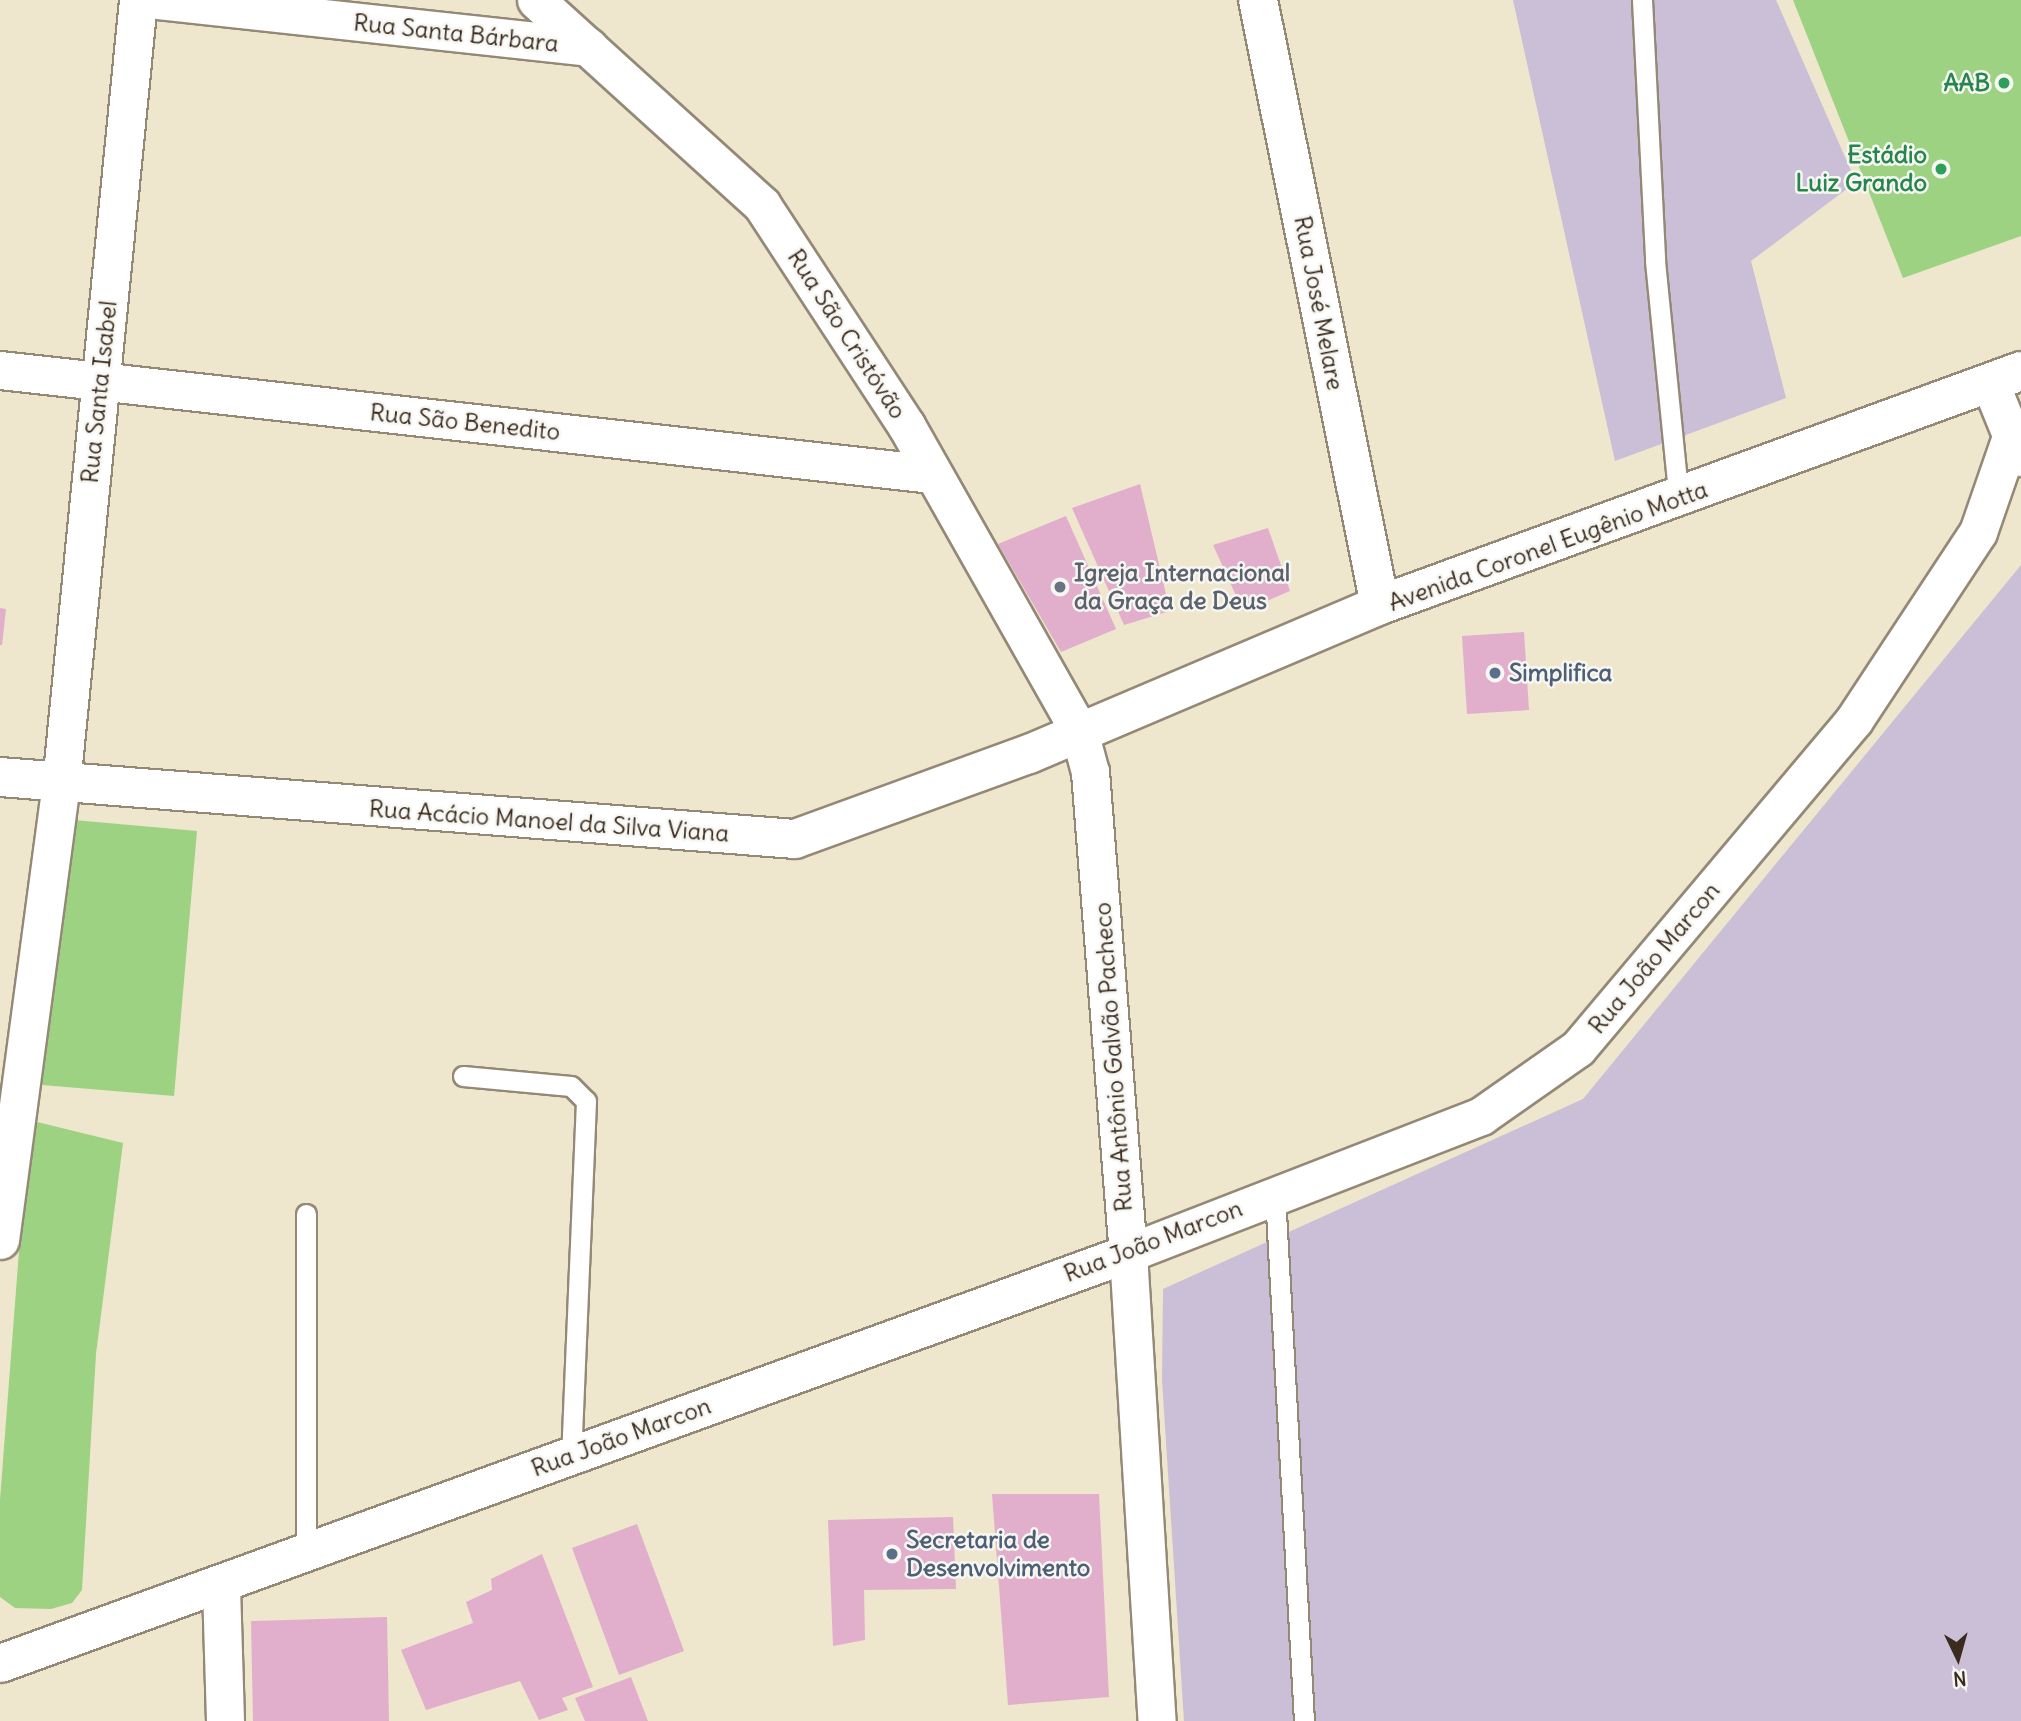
<!DOCTYPE html>
<meta charset="utf-8">
<style>
body{margin:0}
#map{position:relative;width:2021px;height:1721px;overflow:hidden;background:#eee6cd;font-family:Delius,sans-serif}
div>[style]{position:absolute}
.industrial>*{inset:0;background:#cabfd6}
.green>*{inset:0;background:#9dd283}
.building>*{inset:0;background:#e1afcc}
.roads{filter:drop-shadow(2px 0 #948876) drop-shadow(-2px 0 #948876) drop-shadow(0 2px #948876) drop-shadow(0 -2px #948876)}
.lane>*{height:19px;margin:-9.5px;padding:0 9.5px;transform-origin:9.5px;border-radius:9.5px;background:#fff}
.street>*{height:37px;margin:-18.5px;padding:0 18.5px;transform-origin:18.5px;border-radius:18.5px;background:#fff}
.secondary>*{height:38px;margin:-19px;padding:0 19px;transform-origin:19px;border-radius:19px;background:#fff}
.dots>*{width:19px;height:19px;translate:-50% -50%;box-sizing:border-box;border:4px solid #f6f6f2;border-radius:50%}
span{translate:-50% -50%;white-space:nowrap;text-align:center;line-height:1.15;-webkit-text-stroke:5px #f6f6f2;paint-order:stroke}
.street-label{font-size:24px;color:#3b2a1e}
.leisure-label{font-size:24px;color:#27864d;font-weight:700}
.right{translate:-100% -50%;text-align:right}
.worship-label{font-size:24px;color:#5b616d;font-weight:700}
.left{translate:0 -50%;text-align:left}
.service-label{font-size:24px;color:#4e5e75;font-weight:700}
.north{position:absolute;left:1923px;top:1623px;width:70px;height:70px;-webkit-text-stroke:5px #f6f6f2;paint-order:stroke;rotate:175deg;font-size:19px;font-weight:700;line-height:28px;text-align:center;color:#3b2a1e}
.north::after{content:'';display:block;margin:auto;width:24px;height:32px;background:#3b2a1e;clip-path:polygon(50% 0,100% 100%,50% 72%,0 100%)}
</style>
<div id="map">
<div class="industrial">
<i style="clip-path:polygon(1513px 0,1776px 0,1856px 182px,1751px 261px,1786px 398px,1615px 461px)"></i>
<i style="clip-path:polygon(2021px 565px,2021px 1721px,1184px 1721px,1162px 1380px,1163px 1289px,1583px 1099px)"></i>
</div>
<div class="green">
<i style="clip-path:polygon(1793px 0,2021px 0,2021px 236px,1903px 278px)"></i>
<i style="clip-path:polygon(74px 820px,197px 831px,174px 1096px,42px 1085px)"></i>
<i style="clip-path:polygon(29px 1120px,123px 1143px,96px 1354px,82px 1590px,72px 1603px,51px 1609px,15px 1608px,0 1597px,0 1500px)"></i>
</div>
<div class="building">
<i style="clip-path:polygon(1140px 484px,1170px 611px,1124px 625px,1072px 508px)"></i>
<i style="clip-path:polygon(1066px 516px,1116px 629px,1061px 652px,998px 544px)"></i>
<i style="clip-path:polygon(1268px 528px,1290px 591px,1243px 611px,1213px 545px)"></i>
<i style="clip-path:polygon(0 608px,6px 609px,2px 645px,0 645px)"></i>
<i style="clip-path:polygon(1524px 632px,1529px 710px,1467px 714px,1462px 636px)"></i>
<i style="clip-path:polygon(992px 1494px,1099px 1494px,1109px 1697px,1008px 1705px)"></i>
<i style="clip-path:polygon(953px 1517px,956px 1589px,864px 1590px,865px 1640px,833px 1646px,828px 1520px)"></i>
<i style="clip-path:polygon(637px 1524px,684px 1651px,619px 1675px,572px 1548px)"></i>
<i style="clip-path:polygon(542px 1554px,593px 1687px,562px 1698px,568px 1710px,539px 1720px,520px 1681px,426px 1710px,401px 1650px,473px 1623px,466px 1602px,492px 1590px,491px 1579px)"></i>
<i style="clip-path:polygon(387px 1617px,389px 1721px,253px 1721px,251px 1621px)"></i>
<i style="clip-path:polygon(631px 1677px,648px 1721px,585px 1721px,575px 1698px)"></i>
</div>
<div class="roads">
<div class="lane">
<i style="left:1642px;top:0;width:261px;rotate:87.1deg"></i>
<i style="left:1655px;top:261px;width:240px;rotate:84.3deg"></i>
<i style="left:463px;top:1076px;width:108px;rotate:5.3deg"></i>
<i style="left:571px;top:1086px;width:21px;rotate:45deg"></i>
<i style="left:586px;top:1101px;width:353px;rotate:92.4deg"></i>
<i style="left:1275px;top:1194px;width:528px;rotate:86.85deg"></i>
<i style="left:306px;top:1551px;width:337px;rotate:-90deg"></i>
</div>
<div class="street">
<i style="left:158px;top:0;width:433px;rotate:6.2deg"></i>
<i style="left:536px;top:0;width:305px;rotate:42.2deg"></i>
<i style="left:762px;top:205px;width:263px;rotate:56.8deg"></i>
<i style="left:906px;top:425px;width:352px;rotate:60.5deg"></i>
<i style="left:1079px;top:731px;width:42px;rotate:75deg"></i>
<i style="left:1090px;top:772px;width:482px;rotate:85.5deg"></i>
<i style="left:1128px;top:1253px;width:469px;rotate:86.5deg"></i>
<i style="left:0;top:370px;width:937px;rotate:6.37deg"></i>
<i style="left:1990px;top:383px;width:80px;rotate:67.9deg"></i>
<i style="left:0;top:1240px;width:460px;rotate:-82.4deg"></i>
<i style="left:61px;top:784px;width:788px;rotate:-84.39deg"></i>
<i style="left:221px;top:1586px;width:135px;rotate:88.3deg"></i>
<i style="left:0;top:1663px;width:1200px;rotate:-19.97deg"></i>
<i style="left:1128px;top:1253px;width:379px;rotate:-21.2deg"></i>
<i style="left:1481px;top:1116px;width:118px;rotate:-35deg"></i>
<i style="left:1578px;top:1048px;width:429px;rotate:-49.9deg"></i>
<i style="left:1854px;top:720px;width:225px;rotate:-56.6deg"></i>
<i style="left:1978px;top:532px;width:104px;rotate:-70.9deg"></i>
</div>
<div class="secondary">
<i style="left:1258px;top:0;width:617px;rotate:78.6deg"></i>
<i style="left:0;top:777px;width:797px;rotate:4.46deg"></i>
<i style="left:795px;top:839px;width:249px;rotate:-20deg"></i>
<i style="left:1029px;top:754px;width:381px;rotate:-23deg"></i>
<i style="left:1380px;top:605px;width:682px;rotate:-20.05deg"></i>
</div>
</div>
<div class="dots">
<i style="left:2004px;top:83px;background:#2e9e5b"></i>
<i style="left:1941px;top:169px;background:#2e9e5b"></i>
<i style="left:1060px;top:587px;background:#6b7280"></i>
<i style="left:1495px;top:673px;background:#5c6f8a"></i>
<i style="left:892px;top:1554px;background:#5c6f8a"></i>
</div>
<div class="street-label">
<span style="left:456px;top:33px;rotate:6deg">Rua Santa Bárbara</span>
<span style="left:1319px;top:303px;rotate:79deg">Rua José Melare</span>
<span style="left:847px;top:334px;rotate:57deg">Rua São Cristóvão</span>
<span style="left:99px;top:392px;rotate:-84deg">Rua Santa Isabel</span>
<span style="left:465px;top:422px;rotate:6deg">Rua São Benedito</span>
<span style="left:1548px;top:546px;rotate:-20deg">Avenida Coronel Eugênio Motta</span>
<span style="left:549px;top:821px;rotate:4deg">Rua Acácio Manoel da Silva Viana</span>
<span style="left:1654px;top:958px;rotate:-50deg">Rua João Marcon</span>
<span style="left:1113px;top:1057px;rotate:-94deg">Rua Antônio Galvão Pacheco</span>
<span style="left:1153px;top:1241px;rotate:-21deg">Rua João Marcon</span>
<span style="left:621px;top:1437px;rotate:-20deg">Rua João Marcon</span>
</div>
<div class="leisure-label">
<span class="right" style="left:1990px;top:83px">AAB</span>
<span class="right" style="left:1927px;top:169px">Estádio<br>Luiz Grando</span>
</div>
<div class="worship-label">
<span class="left" style="left:1074px;top:587px">Igreja Internacional<br>da Graça de Deus</span>
</div>
<div class="service-label">
<span class="left" style="left:1509px;top:673px">Simplifica</span>
<span class="left" style="left:906px;top:1554px">Secretaria de<br>Desenvolvimento</span>
</div>
<div class="north">N</div>
</div>
